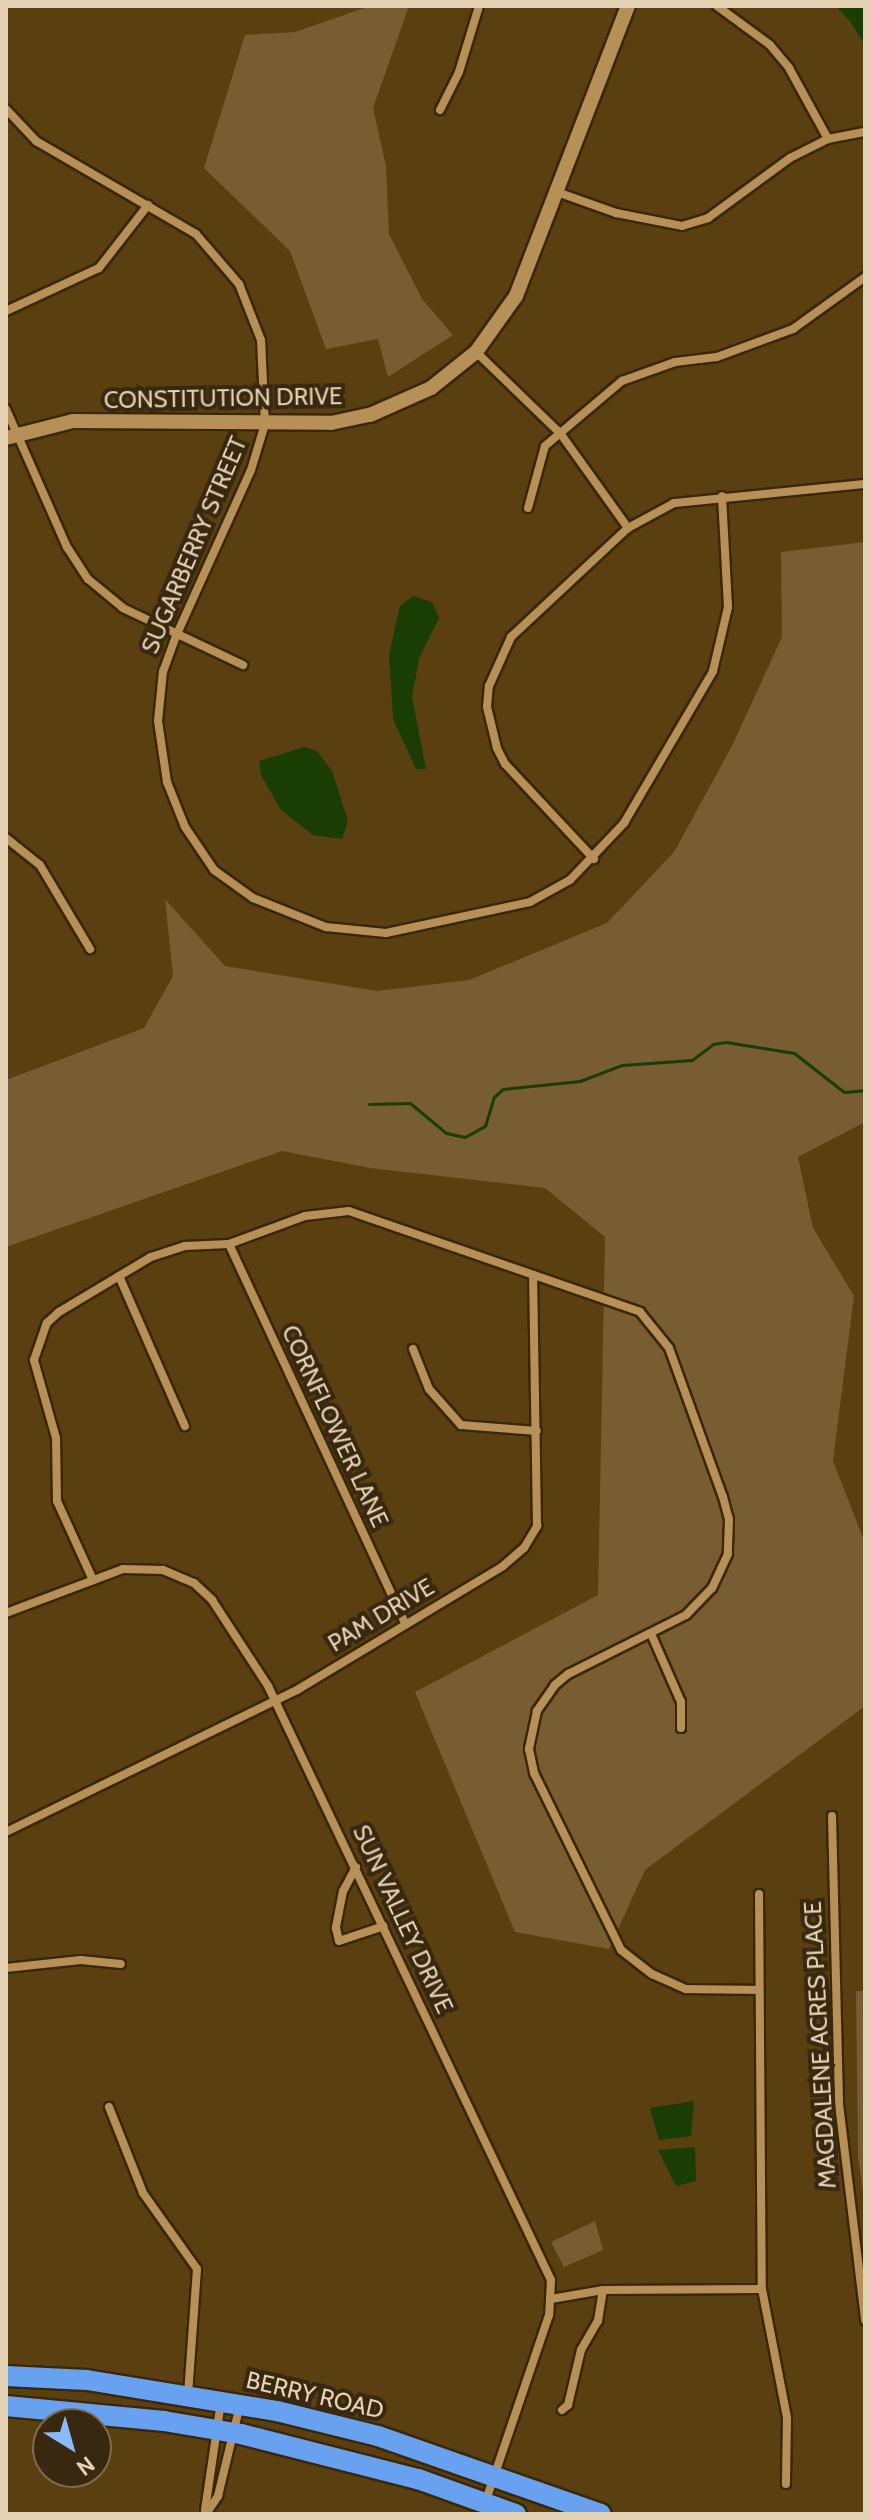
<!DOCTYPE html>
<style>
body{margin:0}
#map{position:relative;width:871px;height:2520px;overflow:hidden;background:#5a3f10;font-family:Cabin,sans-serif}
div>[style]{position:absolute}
.green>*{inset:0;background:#785c32}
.water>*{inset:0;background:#1a3d04}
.stream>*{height:3px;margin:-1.5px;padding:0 1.5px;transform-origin:1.5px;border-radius:1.5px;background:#1a3d04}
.roads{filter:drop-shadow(2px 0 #3a2707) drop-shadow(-2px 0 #3a2707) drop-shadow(0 2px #3a2707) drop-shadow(0 -2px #3a2707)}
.street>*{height:8px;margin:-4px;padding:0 4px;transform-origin:4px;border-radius:4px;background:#b69056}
.secondary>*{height:14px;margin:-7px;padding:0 7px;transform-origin:7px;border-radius:7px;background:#b69056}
.highway>*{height:20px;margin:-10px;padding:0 10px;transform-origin:10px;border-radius:10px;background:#68a1f0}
span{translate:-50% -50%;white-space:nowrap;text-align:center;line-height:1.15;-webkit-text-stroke:8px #37280f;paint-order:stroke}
.street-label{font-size:24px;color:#e5d1b4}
.frame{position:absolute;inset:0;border:8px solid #e5d1b4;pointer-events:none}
.north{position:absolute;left:32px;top:2408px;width:80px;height:80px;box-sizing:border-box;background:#37280f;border:2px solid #7d6c51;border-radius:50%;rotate:143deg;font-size:22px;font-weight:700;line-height:32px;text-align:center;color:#e5d1b4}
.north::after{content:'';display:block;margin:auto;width:28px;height:36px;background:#8abafc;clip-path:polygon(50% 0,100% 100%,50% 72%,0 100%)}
</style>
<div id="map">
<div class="green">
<i style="clip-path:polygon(370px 6px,409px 6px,373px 108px,386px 166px,389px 234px,422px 299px,453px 335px,388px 377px,378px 339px,326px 349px,290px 251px,204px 168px,245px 35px,295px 32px)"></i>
<i style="clip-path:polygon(865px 542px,865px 1122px,798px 1157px,813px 1228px,854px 1296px,833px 1461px,865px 1543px,865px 1706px,645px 1870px,609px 1949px,515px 1932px,415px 1692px,598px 1595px,605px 1237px,545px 1188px,370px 1168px,282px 1151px,6px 1247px,6px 1080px,144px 1028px,173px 976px,165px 899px,225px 966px,377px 991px,469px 980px,607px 923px,674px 852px,732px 746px,782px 637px,781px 552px)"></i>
<i style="clip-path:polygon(856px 1991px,865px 1991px,865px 2204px,858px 2158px)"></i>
<i style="clip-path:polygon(595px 2221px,603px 2250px,564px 2267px,551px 2242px)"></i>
</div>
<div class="water">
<i style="clip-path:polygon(836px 6px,865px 6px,865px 45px,849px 20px)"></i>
<i style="clip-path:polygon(413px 596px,432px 602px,439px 618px,419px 659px,412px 697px,426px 769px,416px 769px,393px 719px,389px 655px,400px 606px)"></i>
<i style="clip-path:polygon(304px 747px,317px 751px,332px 771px,348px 821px,342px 839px,313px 835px,281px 810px,261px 775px,259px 761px)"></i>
<i style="clip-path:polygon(694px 2101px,691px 2136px,659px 2140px,650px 2108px)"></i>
<i style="clip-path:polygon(695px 2147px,696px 2181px,676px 2186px,658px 2150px)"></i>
</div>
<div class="stream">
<i style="left:369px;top:1104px;width:41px;rotate:-1.4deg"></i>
<i style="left:410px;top:1103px;width:47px;rotate:39.8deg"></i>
<i style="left:446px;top:1133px;width:19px;rotate:12deg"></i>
<i style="left:465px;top:1137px;width:23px;rotate:-29deg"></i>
<i style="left:485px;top:1126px;width:30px;rotate:-73deg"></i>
<i style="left:494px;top:1097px;width:12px;rotate:-42deg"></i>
<i style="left:503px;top:1089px;width:77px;rotate:-5.9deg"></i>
<i style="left:580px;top:1081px;width:45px;rotate:-20.9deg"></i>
<i style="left:622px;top:1065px;width:70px;rotate:-4.1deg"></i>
<i style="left:692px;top:1060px;width:26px;rotate:-37deg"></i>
<i style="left:713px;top:1044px;width:13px;rotate:-9deg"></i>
<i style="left:726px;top:1042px;width:69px;rotate:9.2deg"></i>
<i style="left:794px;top:1053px;width:63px;rotate:38deg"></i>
<i style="left:844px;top:1092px;width:21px;rotate:-5deg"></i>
</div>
<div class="roads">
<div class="street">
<i style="left:717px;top:6px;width:66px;rotate:36.3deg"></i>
<i style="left:770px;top:45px;width:30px;rotate:50deg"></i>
<i style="left:789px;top:68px;width:81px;rotate:61.2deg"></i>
<i style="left:6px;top:109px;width:44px;rotate:46.8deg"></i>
<i style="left:36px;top:141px;width:185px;rotate:30.2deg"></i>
<i style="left:196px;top:234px;width:66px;rotate:49.3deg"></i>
<i style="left:239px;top:284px;width:60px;rotate:68.6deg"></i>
<i style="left:261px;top:340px;width:84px;rotate:87.3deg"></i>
<i style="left:265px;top:424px;width:48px;rotate:106.9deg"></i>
<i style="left:251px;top:470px;width:182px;rotate:114.3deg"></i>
<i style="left:176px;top:636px;width:37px;rotate:110deg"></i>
<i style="left:163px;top:671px;width:50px;rotate:95.7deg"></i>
<i style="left:158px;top:721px;width:62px;rotate:81.6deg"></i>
<i style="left:167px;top:782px;width:48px;rotate:68.2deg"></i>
<i style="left:185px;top:827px;width:52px;rotate:56deg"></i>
<i style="left:214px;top:870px;width:48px;rotate:35.7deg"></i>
<i style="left:253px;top:898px;width:79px;rotate:21.7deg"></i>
<i style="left:326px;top:927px;width:60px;rotate:5.7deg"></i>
<i style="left:386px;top:933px;width:147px;rotate:-12.1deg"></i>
<i style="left:530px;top:902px;width:46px;rotate:-28.8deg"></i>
<i style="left:570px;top:880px;width:79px;rotate:-46.5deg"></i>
<i style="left:624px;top:823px;width:176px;rotate:-59.6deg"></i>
<i style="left:713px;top:671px;width:66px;rotate:-76.8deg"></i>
<i style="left:728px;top:607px;width:111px;rotate:-93.1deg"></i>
<i style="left:440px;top:110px;width:42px;rotate:-63.4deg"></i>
<i style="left:459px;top:72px;width:69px;rotate:-73.1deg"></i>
<i style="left:557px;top:192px;width:63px;rotate:19.6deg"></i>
<i style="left:616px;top:213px;width:67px;rotate:11.1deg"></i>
<i style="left:682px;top:226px;width:27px;rotate:-17deg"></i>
<i style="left:708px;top:218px;width:102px;rotate:-36.2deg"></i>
<i style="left:790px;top:158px;width:42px;rotate:-26.6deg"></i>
<i style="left:828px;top:139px;width:38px;rotate:-11deg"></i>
<i style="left:6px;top:311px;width:102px;rotate:-24.8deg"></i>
<i style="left:99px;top:268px;width:80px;rotate:-52.1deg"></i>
<i style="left:476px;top:352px;width:117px;rotate:44deg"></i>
<i style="left:560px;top:433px;width:117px;rotate:54.4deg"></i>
<i style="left:6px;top:409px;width:151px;rotate:66.2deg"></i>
<i style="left:67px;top:547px;width:38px;rotate:57deg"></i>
<i style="left:88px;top:579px;width:45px;rotate:39.6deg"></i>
<i style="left:123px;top:608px;width:133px;rotate:25.4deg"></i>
<i style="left:528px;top:508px;width:64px;rotate:-74.7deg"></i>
<i style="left:545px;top:446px;width:101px;rotate:-40.2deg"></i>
<i style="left:622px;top:381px;width:56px;rotate:-19.7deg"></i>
<i style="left:675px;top:362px;width:42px;rotate:-6.8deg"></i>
<i style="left:717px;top:357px;width:81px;rotate:-20.2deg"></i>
<i style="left:793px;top:329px;width:89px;rotate:-35.8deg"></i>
<i style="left:6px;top:838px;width:43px;rotate:38.5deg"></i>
<i style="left:40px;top:865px;width:98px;rotate:59.2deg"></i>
<i style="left:594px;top:859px;width:130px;rotate:-133.1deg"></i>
<i style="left:505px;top:764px;width:18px;rotate:-117deg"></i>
<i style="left:497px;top:748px;width:42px;rotate:-103.7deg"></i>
<i style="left:487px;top:707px;width:21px;rotate:-85deg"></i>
<i style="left:489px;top:686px;width:54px;rotate:-65.8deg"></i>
<i style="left:511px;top:637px;width:160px;rotate:-43deg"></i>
<i style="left:628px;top:528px;width:52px;rotate:-28.5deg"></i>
<i style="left:674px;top:503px;width:192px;rotate:-5.7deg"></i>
<i style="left:229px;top:1244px;width:419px;rotate:65.1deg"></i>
<i style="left:119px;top:1276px;width:164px;rotate:66.3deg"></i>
<i style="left:413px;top:1349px;width:43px;rotate:68.2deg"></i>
<i style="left:429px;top:1389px;width:48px;rotate:48.4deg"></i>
<i style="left:461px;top:1425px;width:76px;rotate:4.5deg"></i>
<i style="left:93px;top:1580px;width:87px;rotate:-114.5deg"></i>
<i style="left:57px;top:1501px;width:63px;rotate:-90.9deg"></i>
<i style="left:56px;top:1438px;width:81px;rotate:-105.8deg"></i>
<i style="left:34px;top:1360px;width:39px;rotate:-71deg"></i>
<i style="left:47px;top:1323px;width:16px;rotate:-43deg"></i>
<i style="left:59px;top:1312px;width:107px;rotate:-30.9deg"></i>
<i style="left:151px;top:1257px;width:36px;rotate:-18deg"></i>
<i style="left:185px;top:1246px;width:44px;rotate:-2.6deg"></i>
<i style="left:229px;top:1244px;width:81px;rotate:-20.2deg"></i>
<i style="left:305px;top:1216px;width:44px;rotate:-6.5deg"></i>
<i style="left:349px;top:1211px;width:308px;rotate:19.1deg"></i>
<i style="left:640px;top:1312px;width:46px;rotate:51.1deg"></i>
<i style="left:669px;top:1348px;width:158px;rotate:70.1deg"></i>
<i style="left:723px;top:1497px;width:23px;rotate:75deg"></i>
<i style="left:729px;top:1519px;width:35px;rotate:92deg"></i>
<i style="left:728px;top:1554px;width:38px;rotate:115deg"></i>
<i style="left:712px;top:1588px;width:37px;rotate:134deg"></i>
<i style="left:686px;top:1615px;width:132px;rotate:153.4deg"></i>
<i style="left:568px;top:1674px;width:17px;rotate:140deg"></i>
<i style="left:555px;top:1685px;width:32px;rotate:125deg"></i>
<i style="left:537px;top:1711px;width:39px;rotate:102deg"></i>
<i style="left:529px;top:1749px;width:25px;rotate:78deg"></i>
<i style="left:534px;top:1773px;width:197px;rotate:63.8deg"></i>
<i style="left:621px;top:1950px;width:39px;rotate:38deg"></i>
<i style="left:652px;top:1974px;width:37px;rotate:24deg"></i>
<i style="left:686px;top:1989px;width:72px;rotate:0.8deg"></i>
<i style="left:6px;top:1613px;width:125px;rotate:-20.6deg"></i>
<i style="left:123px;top:1569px;width:40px;rotate:1.4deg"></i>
<i style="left:163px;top:1570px;width:34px;rotate:23deg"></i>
<i style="left:194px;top:1583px;width:25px;rotate:43deg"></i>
<i style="left:212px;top:1600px;width:103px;rotate:56.9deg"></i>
<i style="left:268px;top:1686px;width:658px;rotate:64.53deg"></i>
<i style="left:551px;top:2280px;width:35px;rotate:93deg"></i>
<i style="left:549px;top:2315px;width:199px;rotate:108.8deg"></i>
<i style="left:652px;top:1636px;width:72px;rotate:66.3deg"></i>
<i style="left:681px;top:1702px;width:26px;rotate:90deg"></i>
<i style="left:832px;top:1816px;width:288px;rotate:88.6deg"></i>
<i style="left:839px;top:2104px;width:218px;rotate:83.1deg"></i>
<i style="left:6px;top:1832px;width:324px;rotate:-26deg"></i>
<i style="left:297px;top:1690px;width:240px;rotate:-31deg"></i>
<i style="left:503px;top:1566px;width:28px;rotate:-41deg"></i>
<i style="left:524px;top:1548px;width:26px;rotate:-59deg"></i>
<i style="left:537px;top:1526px;width:251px;rotate:-90.9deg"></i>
<i style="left:356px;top:1867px;width:27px;rotate:118deg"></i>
<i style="left:343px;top:1891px;width:38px;rotate:101deg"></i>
<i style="left:336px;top:1928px;width:13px;rotate:77deg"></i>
<i style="left:339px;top:1941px;width:47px;rotate:-18.4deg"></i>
<i style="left:759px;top:1894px;width:395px;rotate:89.6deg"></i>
<i style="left:762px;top:2289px;width:131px;rotate:79deg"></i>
<i style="left:787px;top:2418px;width:66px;rotate:90.9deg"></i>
<i style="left:6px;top:1968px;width:75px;rotate:-6.1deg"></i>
<i style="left:81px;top:1960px;width:40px;rotate:5.7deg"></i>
<i style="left:109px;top:2107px;width:92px;rotate:68.4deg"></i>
<i style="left:143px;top:2193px;width:93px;rotate:54.6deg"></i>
<i style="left:197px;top:2269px;width:125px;rotate:94.1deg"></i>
<i style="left:551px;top:2299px;width:53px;rotate:-9.8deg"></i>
<i style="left:603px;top:2290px;width:159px;rotate:-0.4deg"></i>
<i style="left:562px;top:2410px;width:8px;rotate:-40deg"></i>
<i style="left:568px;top:2405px;width:57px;rotate:-76.7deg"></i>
<i style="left:581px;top:2350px;width:34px;rotate:-60deg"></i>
<i style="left:598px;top:2321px;width:31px;rotate:-81deg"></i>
<i style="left:205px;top:2510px;width:110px;rotate:-81.6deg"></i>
<i style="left:206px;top:2514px;width:22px;rotate:-56deg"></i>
<i style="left:218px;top:2496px;width:94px;rotate:-76.4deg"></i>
</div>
<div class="secondary">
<i style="left:6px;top:438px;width:69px;rotate:-14.2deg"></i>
<i style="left:73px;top:421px;width:258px;rotate:0.4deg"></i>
<i style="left:331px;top:423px;width:40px;rotate:-12deg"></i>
<i style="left:370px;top:415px;width:67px;rotate:-23.9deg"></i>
<i style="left:431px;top:388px;width:58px;rotate:-38.7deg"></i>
<i style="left:476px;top:352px;width:69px;rotate:-54.5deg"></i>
<i style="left:516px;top:296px;width:311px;rotate:-68.9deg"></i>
</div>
<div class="highway">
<i style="left:6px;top:2376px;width:81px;rotate:2.8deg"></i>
<i style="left:87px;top:2380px;width:193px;rotate:9.3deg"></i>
<i style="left:277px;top:2411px;width:104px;rotate:13.9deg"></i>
<i style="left:378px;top:2436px;width:236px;rotate:19.3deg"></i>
<i style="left:6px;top:2406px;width:159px;rotate:5.4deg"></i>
<i style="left:164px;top:2421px;width:78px;rotate:9.6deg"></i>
<i style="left:241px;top:2434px;width:183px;rotate:14.3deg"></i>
<i style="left:418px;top:2479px;width:104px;rotate:19.7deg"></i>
</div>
</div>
<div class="street-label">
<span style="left:223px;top:398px;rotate:-1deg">CONSTITUTION DRIVE</span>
<span style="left:194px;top:545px;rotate:-67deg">SUGARBERRY STREET</span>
<span style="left:335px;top:1426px;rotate:65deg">CORNFLOWER LANE</span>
<span style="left:381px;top:1615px;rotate:-31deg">PAM DRIVE</span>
<span style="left:403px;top:1919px;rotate:65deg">SUN VALLEY DRIVE</span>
<span style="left:820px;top:2045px;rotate:-93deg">MAGDALENE ACRES PLACE</span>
<span style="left:315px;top:2395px;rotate:13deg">BERRY ROAD</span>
</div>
<div class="frame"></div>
<div class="north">N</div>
</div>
